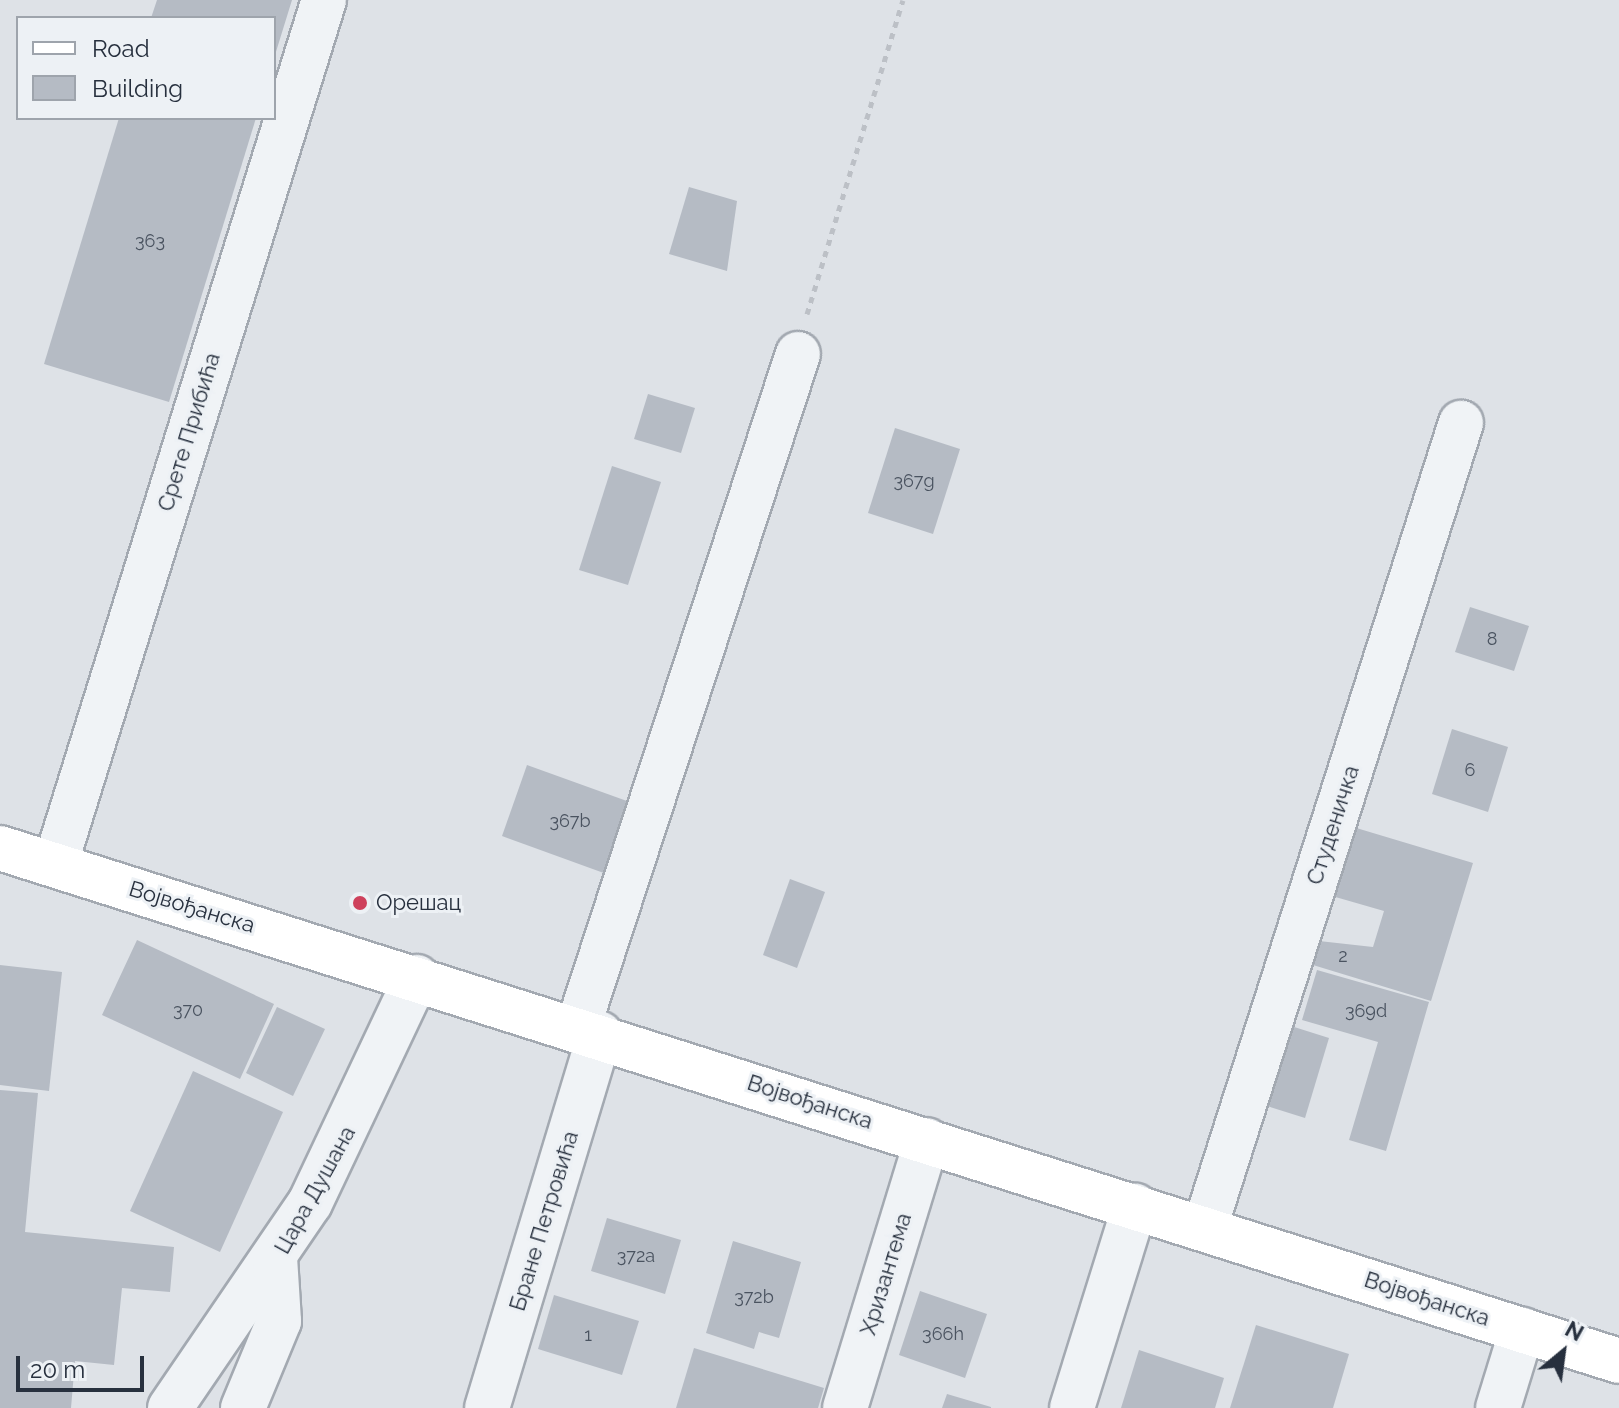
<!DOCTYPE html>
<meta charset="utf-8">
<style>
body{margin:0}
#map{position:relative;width:1619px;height:1408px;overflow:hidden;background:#dee2e7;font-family:Raleway,sans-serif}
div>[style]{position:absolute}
.building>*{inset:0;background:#b5bbc4}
.path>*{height:5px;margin-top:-2.5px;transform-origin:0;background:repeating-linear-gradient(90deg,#bcc0c6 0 6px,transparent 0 12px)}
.roads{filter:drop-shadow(2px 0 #a3a9b1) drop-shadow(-2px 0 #a3a9b1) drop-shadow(0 2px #a3a9b1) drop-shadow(0 -2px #a3a9b1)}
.minor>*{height:44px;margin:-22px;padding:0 22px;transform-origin:22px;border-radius:22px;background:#f0f3f6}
.major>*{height:44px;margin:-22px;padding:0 22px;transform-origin:22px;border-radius:22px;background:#fff}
.dots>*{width:22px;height:22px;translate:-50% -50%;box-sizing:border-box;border:4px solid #edf1f5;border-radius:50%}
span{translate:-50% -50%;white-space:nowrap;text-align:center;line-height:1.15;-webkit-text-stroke:6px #edf1f5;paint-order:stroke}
.number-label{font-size:18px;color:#4a5360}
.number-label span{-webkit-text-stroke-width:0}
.street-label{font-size:22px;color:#27303e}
.poi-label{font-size:22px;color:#27303e}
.left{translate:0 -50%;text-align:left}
.legend{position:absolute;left:16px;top:16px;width:260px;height:104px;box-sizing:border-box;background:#edf1f5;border:2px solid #9ea4ac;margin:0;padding:10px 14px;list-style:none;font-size:24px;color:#27303e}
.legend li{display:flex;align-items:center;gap:16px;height:40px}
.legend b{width:40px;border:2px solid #9ea4ac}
.north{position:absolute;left:1523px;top:1312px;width:80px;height:80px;-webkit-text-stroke:6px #edf1f5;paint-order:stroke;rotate:29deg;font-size:22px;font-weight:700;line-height:32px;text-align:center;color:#27303e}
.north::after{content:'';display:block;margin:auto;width:28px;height:36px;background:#27303e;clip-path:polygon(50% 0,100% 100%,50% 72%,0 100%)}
.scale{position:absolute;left:16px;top:1356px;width:128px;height:36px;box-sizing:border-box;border:4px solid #27303e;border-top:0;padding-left:10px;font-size:24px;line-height:28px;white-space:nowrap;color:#27303e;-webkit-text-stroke:6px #edf1f5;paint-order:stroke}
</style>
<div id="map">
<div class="building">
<i style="clip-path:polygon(157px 0,292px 0,275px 55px,274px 18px,151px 18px)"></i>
<i style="clip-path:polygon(119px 118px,256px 118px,169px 402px,44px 364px)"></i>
<i style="clip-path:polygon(689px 187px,737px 201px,727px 271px,669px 254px)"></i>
<i style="clip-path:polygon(648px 394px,695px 408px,681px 453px,634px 439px)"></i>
<i style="clip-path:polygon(895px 428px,960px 449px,933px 534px,868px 513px)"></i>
<i style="clip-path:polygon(612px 466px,661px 482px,628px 585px,579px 570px)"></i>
<i style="clip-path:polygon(1470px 607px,1529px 626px,1514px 671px,1455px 652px)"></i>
<i style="clip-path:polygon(1452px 729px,1508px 747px,1488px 812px,1432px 794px)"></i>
<i style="clip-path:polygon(527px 765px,638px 805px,612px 876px,502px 836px)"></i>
<i style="clip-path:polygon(1353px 827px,1473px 863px,1431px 1001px,1313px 965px,1319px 941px,1373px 947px,1384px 911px,1332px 896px)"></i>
<i style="clip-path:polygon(790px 879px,825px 892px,797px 968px,763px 955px)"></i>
<i style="clip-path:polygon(137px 940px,274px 1004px,240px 1079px,102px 1015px)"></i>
<i style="clip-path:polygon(0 965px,62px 972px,49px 1091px,0 1085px)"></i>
<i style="clip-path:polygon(1317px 970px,1429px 1002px,1386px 1151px,1349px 1140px,1378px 1042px,1302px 1020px)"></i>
<i style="clip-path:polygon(277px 1007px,325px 1029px,293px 1096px,246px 1073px)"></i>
<i style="clip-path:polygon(1291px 1026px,1329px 1038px,1305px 1118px,1267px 1106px)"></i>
<i style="clip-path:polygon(193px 1071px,283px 1112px,220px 1252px,130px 1211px)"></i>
<i style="clip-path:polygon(0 1090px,38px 1093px,25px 1232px,174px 1247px,170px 1292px,122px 1288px,114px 1365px,75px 1361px,71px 1408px,0 1408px)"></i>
<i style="clip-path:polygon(607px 1218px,681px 1240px,665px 1294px,591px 1271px)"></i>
<i style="clip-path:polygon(733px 1241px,801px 1262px,779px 1338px,759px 1332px,754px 1349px,706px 1333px)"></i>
<i style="clip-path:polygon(920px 1291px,987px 1314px,965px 1378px,899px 1355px)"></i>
<i style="clip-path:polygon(554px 1295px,639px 1321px,622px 1375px,538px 1349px)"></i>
<i style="clip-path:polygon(1256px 1325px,1349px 1354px,1333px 1408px,1230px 1408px)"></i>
<i style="clip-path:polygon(694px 1348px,824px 1388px,818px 1408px,676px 1408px)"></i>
<i style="clip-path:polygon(1139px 1350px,1224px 1378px,1215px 1408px,1121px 1408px)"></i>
<i style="clip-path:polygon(947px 1394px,991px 1407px,991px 1408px,942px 1408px)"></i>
</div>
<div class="path">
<i style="left:807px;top:314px;width:328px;rotate:-73deg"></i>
</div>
<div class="roads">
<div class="minor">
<i style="left:55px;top:865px;width:906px;rotate:-72.73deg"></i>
<i style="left:578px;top:1027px;width:708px;rotate:-71.9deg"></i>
<i style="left:1205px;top:1227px;width:844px;rotate:-72.34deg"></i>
<i style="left:170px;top:1408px;width:248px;rotate:-55.7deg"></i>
<i style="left:310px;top:1203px;width:250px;rotate:-64.7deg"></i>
<i style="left:243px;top:1408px;width:94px;rotate:-67.5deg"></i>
<i style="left:279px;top:1321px;width:64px;rotate:-93.6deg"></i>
<i style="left:487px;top:1408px;width:391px;rotate:-73.2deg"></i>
<i style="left:845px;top:1408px;width:280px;rotate:-73deg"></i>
<i style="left:1072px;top:1408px;width:212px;rotate:-72.7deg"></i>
<i style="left:1498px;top:1408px;width:82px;rotate:-72.9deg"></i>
</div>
<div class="major">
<i style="left:0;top:848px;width:1698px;rotate:17.58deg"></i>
</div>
</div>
<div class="dots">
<i style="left:360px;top:903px;background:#ce415c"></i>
</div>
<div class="number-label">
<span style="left:150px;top:241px">363</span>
<span style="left:914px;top:481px">367g</span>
<span style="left:1492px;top:639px">8</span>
<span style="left:1470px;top:770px">6</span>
<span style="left:570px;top:821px">367b</span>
<span style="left:1343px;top:956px">2</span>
<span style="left:188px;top:1010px">370</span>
<span style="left:1366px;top:1011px">369d</span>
<span style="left:636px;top:1256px">372a</span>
<span style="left:754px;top:1297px">372b</span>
<span style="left:943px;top:1334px">366h</span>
<span style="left:588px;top:1335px">1</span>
</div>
<div class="street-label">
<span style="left:189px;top:432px;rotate:-73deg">Срете Прибића</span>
<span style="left:1333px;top:825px;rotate:-72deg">Студеничка</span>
<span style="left:192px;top:907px;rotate:17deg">Војвођанска</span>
<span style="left:810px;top:1102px;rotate:18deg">Војвођанска</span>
<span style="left:315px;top:1190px;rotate:-61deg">Цара Душана</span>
<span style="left:544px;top:1221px;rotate:-73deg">Бране Петровића</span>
<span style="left:886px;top:1274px;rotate:-73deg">Хризантема</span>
<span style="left:1427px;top:1299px;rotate:18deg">Војвођанска</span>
</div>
<div class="poi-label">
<span class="left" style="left:376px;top:903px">Орешац</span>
</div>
<ul class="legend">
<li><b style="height:10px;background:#fff"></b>Road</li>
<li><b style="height:22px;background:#b5bbc4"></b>Building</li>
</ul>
<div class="north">N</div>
<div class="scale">20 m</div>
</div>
